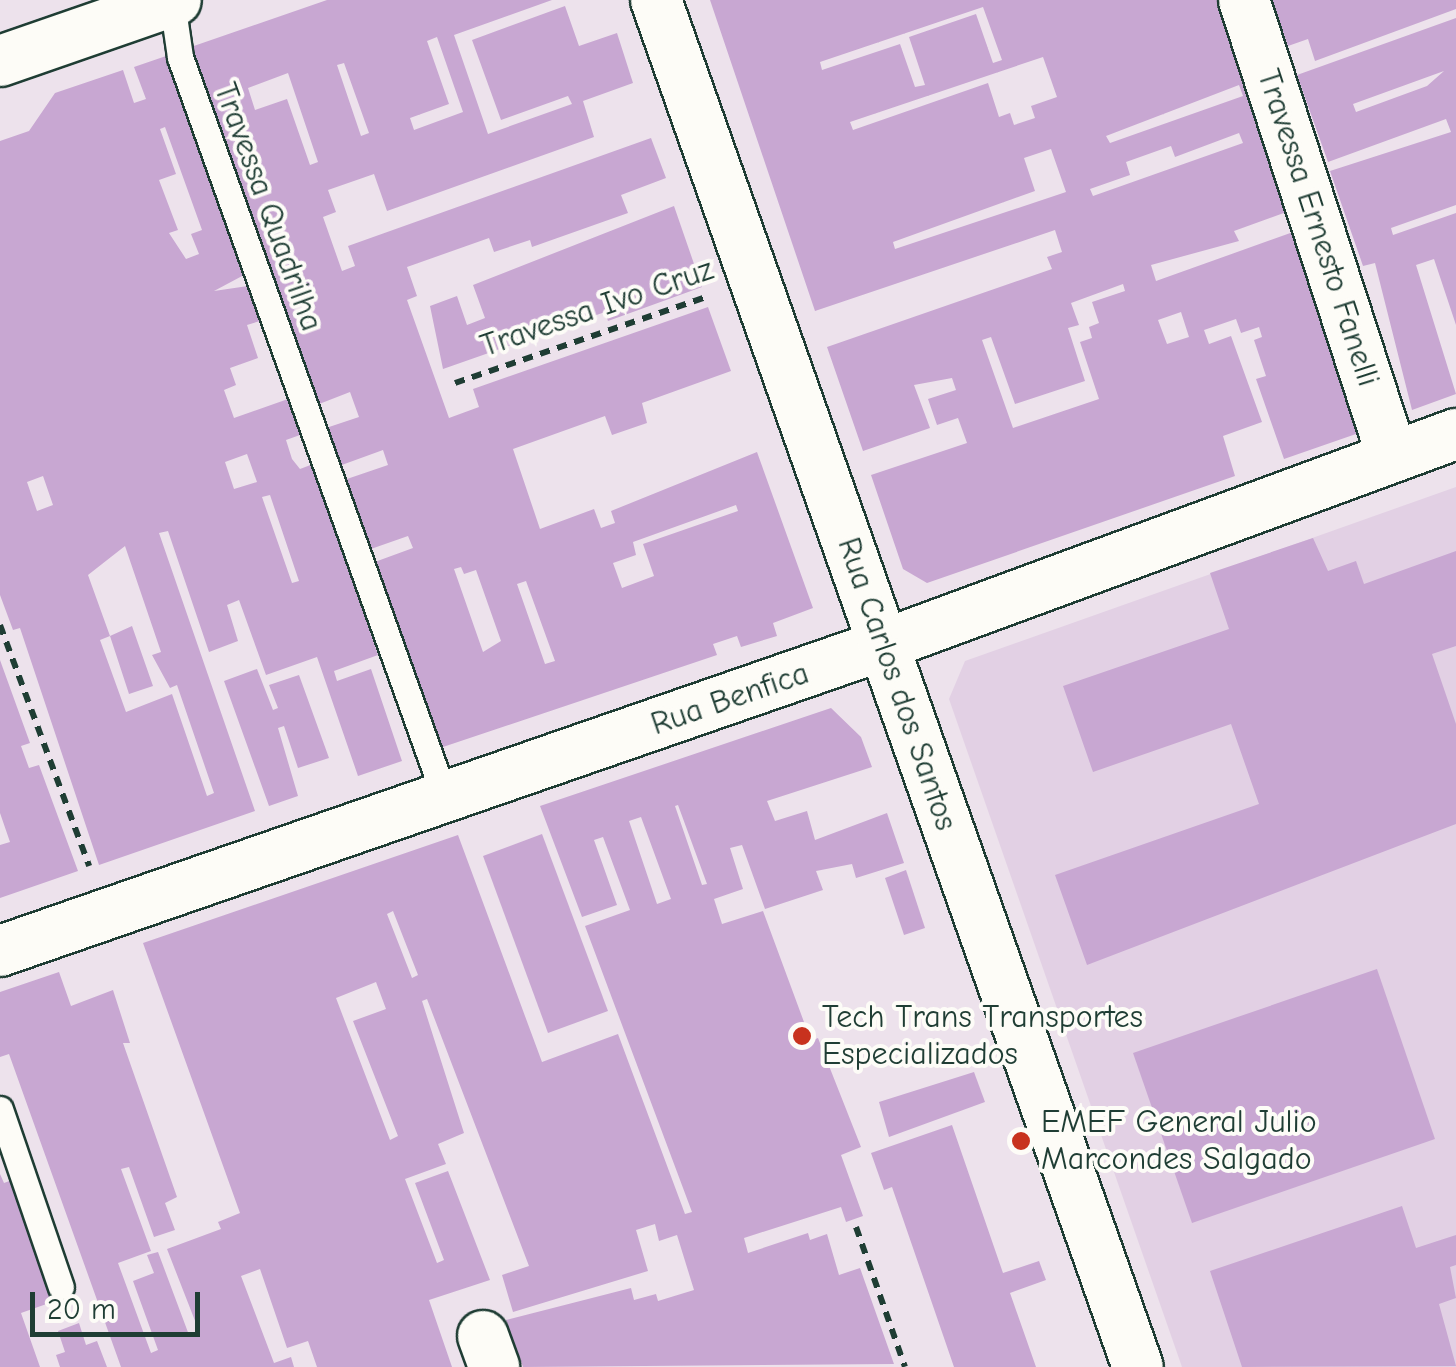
<!DOCTYPE html>
<style>
body{margin:0}
#map{position:relative;width:1456px;height:1367px;overflow:hidden;background:#ede2ec;font-family:"Comic Neue",sans-serif}
div>[style]{position:absolute}
.built>*{inset:0;background:#e2d0e4}
.building>*{inset:0;background:#c8a7d2}
.path>*{height:6px;margin-top:-3px;transform-origin:0;background:repeating-linear-gradient(90deg,#1f3d34 0 10px,transparent 0 18px)}
.roads{filter:drop-shadow(2px 0 #1f3d34) drop-shadow(-2px 0 #1f3d34) drop-shadow(0 2px #1f3d34) drop-shadow(0 -2px #1f3d34)}
.service>*{height:25px;margin:-12.5px;padding:0 12.5px;transform-origin:12.5px;border-radius:12.5px;background:#fdfcf7}
.minor>*{height:50px;margin:-25px;padding:0 25px;transform-origin:25px;border-radius:25px;background:#fdfcf7}
.dots>*{width:28px;height:28px;translate:-50% -50%;box-sizing:border-box;border:5px solid #fdfcf7;border-radius:50%}
span{translate:-50% -50%;white-space:nowrap;text-align:center;line-height:1.15;-webkit-text-stroke:8px #fdfcf7;paint-order:stroke}
.street-label{font-size:32px;color:#1f3d34}
.poi-label{font-size:32px;color:#1f3d34}
.left{translate:0 -50%;text-align:left}
.scale{position:absolute;left:30px;top:1292px;width:170px;height:45px;box-sizing:border-box;border:5px solid #1f3d34;border-top:0;padding-left:12px;font-size:30px;line-height:35px;white-space:nowrap;color:#1f3d34;-webkit-text-stroke:8px #fdfcf7;paint-order:stroke}
</style>
<div id="map">
<div class="built">
<i style="clip-path:polygon(1456px 487px,1456px 1367px,1182px 1367px,949px 699px,965px 661px)"></i>
</div>
<div class="building">
<i style="clip-path:polygon(evenodd,327px 0,552px 0,454px 35px,488px 134px,572px 104px,568px 96px,501px 120px,472px 40px,565px 6px,579px 46px,617px 33px,633px 83px,583px 101px,594px 137px,387px 211px,374px 174px,328px 190px,336px 212px,323px 217px,342px 271px,355px 266px,348px 246px,651px 138px,666px 178px,621px 195px,628px 213px,532px 247px,530px 240px,494px 252px,489px 238px,407px 267px,417px 296px,407px 300px,449px 418px,479px 407px,473px 389px,708px 307px,731px 371px,642px 403px,647px 423px,612px 435px,605px 416px,513px 449px,540px 529px,594px 509px,601px 528px,615px 523px,611px 511px,757px 452px,813px 608px,773px 623px,777px 636px,741px 647px,737px 636px,713px 644px,717px 655px,437px 749px,372px 563px,413px 548px,408px 536px,368px 550px,344px 480px,388px 465px,383px 450px,339px 466px,326px 428px,359px 417px,350px 392px,314px 406px,188px 48px,327px 0,437px 37px,463px 112px,414px 130px,410px 118px,449px 104px,427px 41px,437px 37px,327px 0,344px 63px,369px 133px,361px 136px,337px 65px,344px 63px,327px 0,288px 73px,318px 162px,310px 165px,287px 99px,255px 110px,248px 88px,288px 73px,327px 0,736px 505px,738px 511px,643px 544px,654px 576px,622px 588px,613px 563px,636px 555px,633px 542px,736px 505px,327px 0,461px 567px,464px 574px,476px 570px,501px 641px,483px 652px,454px 569px,461px 567px,327px 0,526px 581px,555px 661px,545px 664px,517px 584px,526px 581px)"></i>
<i style="clip-path:polygon(evenodd,710px 0,1232px 0,1303px 206px,1234px 231px,1239px 241px,1151px 265px,1156px 281px,1310px 226px,1379px 426px,1284px 459px,1256px 379px,1266px 376px,1254px 340px,1262px 337px,1259px 327px,1241px 333px,1236px 319px,1204px 330px,1209px 344px,1231px 336px,1262px 422px,1223px 436px,1235px 476px,927px 583px,903px 569px,871px 475px,967px 443px,958px 418px,937px 425px,928px 399px,956px 390px,952px 378px,914px 385px,930px 428px,863px 451px,827px 347px,1052px 269px,1047px 257px,1062px 252px,1055px 230px,815px 311px,710px 0,983px 7px,1002px 60px,993px 63px,976px 14px,909px 37px,925px 85px,915px 87px,900px 44px,822px 70px,820px 62px,983px 7px,710px 0,1043px 57px,1057px 97px,1031px 106px,1035px 118px,1014px 125px,1010px 113px,999px 117px,988px 83px,853px 130px,850px 122px,1043px 57px,710px 0,1239px 85px,1243px 96px,1110px 143px,1106px 136px,1239px 85px,710px 0,1239px 133px,1243px 143px,1093px 196px,1090px 189px,1130px 175px,1126px 162px,1171px 146px,1175px 157px,1239px 133px,710px 0,1051px 149px,1066px 192px,895px 249px,893px 242px,1035px 191px,1024px 158px,1051px 149px,710px 0,1123px 284px,1125px 291px,1092px 302px,1099px 323px,1089px 327px,1092px 338px,1080px 342px,1099px 399px,1013px 428px,982px 340px,991px 337px,1015px 404px,1085px 381px,1068px 328px,1079px 325px,1071px 303px,1123px 284px,710px 0,1181px 312px,1189px 337px,1167px 344px,1158px 320px,1181px 312px)"></i>
<i style="clip-path:polygon(1272px 0,1456px 0,1456px 9px,1315px 61px,1308px 39px,1288px 46px)"></i>
<i style="clip-path:polygon(evenodd,1456px 18px,1456px 205px,1391px 228px,1393px 235px,1456px 213px,1456px 325px,1434px 259px,1416px 265px,1456px 394px,1412px 410px,1375px 263px,1363px 266px,1330px 171px,1451px 132px,1446px 119px,1328px 162px,1297px 75px,1456px 18px,1444px 71px,1427px 86px,1356px 112px,1353px 104px,1444px 71px)"></i>
<i style="clip-path:polygon(evenodd,169px 55px,244px 275px,214px 291px,248px 286px,260px 321px,247px 325px,258px 358px,230px 368px,236px 385px,224px 390px,234px 418px,288px 399px,300px 435px,286px 440px,292px 459px,300px 469px,321px 461px,359px 571px,350px 574px,378px 655px,334px 671px,337px 681px,371px 669px,402px 761px,358px 776px,317px 657px,266px 675px,239px 600px,227px 605px,238px 641px,209px 652px,168px 531px,159px 533px,255px 811px,99px 865px,20px 628px,13px 630px,0 595px,0 141px,29px 131px,55px 93px,123px 70px,134px 103px,146px 99px,134px 67px,169px 55px,165px 127px,202px 230px,191px 234px,199px 254px,186px 259px,169px 233px,178px 230px,159px 180px,176px 174px,160px 129px,165px 127px,169px 55px,247px 454px,257px 482px,234px 489px,225px 462px,247px 454px,169px 55px,43px 476px,53px 505px,37px 511px,27px 482px,43px 476px,169px 55px,270px 495px,299px 581px,292px 583px,262px 497px,270px 495px,169px 55px,125px 546px,161px 652px,152px 655px,170px 688px,177px 685px,214px 793px,207px 796px,172px 694px,126px 712px,100px 640px,110px 636px,129px 694px,153px 686px,132px 626px,110px 636px,88px 575px,125px 546px)"></i>
<i style="clip-path:polygon(674px 206px,702px 287px,608px 321px,605px 312px,443px 369px,430px 306px,457px 296px,467px 325px,485px 318px,473px 285px)"></i>
<i style="clip-path:polygon(1313px 538px,1328px 571px,1356px 561px,1364px 584px,1456px 551px,1456px 646px,1432px 654px,1456px 724px,1456px 824px,1087px 965px,1055px 875px,1259px 804px,1231px 724px,1093px 772px,1063px 686px,1229px 629px,1210px 573px)"></i>
<i style="clip-path:polygon(0 660px,30px 743px,21px 746px,29px 768px,39px 765px,78px 871px,0 898px,0 845px,10px 842px,0 813px)"></i>
<i style="clip-path:polygon(257px 669px,273px 710px,278px 708px,269px 685px,299px 675px,329px 758px,298px 768px,284px 726px,278px 728px,298px 796px,269px 806px,224px 681px)"></i>
<i style="clip-path:polygon(evenodd,831px 708px,861px 737px,872px 767px,767px 801px,775px 821px,807px 811px,815px 840px,887px 813px,904px 863px,856px 878px,852px 864px,816px 871px,823px 890px,765px 909px,742px 845px,730px 848px,743px 889px,714px 899px,722px 924px,763px 911px,811px 1041px,818px 1038px,861px 1147px,841px 1155px,863px 1216px,846px 1222px,841px 1207px,744px 1238px,748px 1253px,808px 1233px,810px 1240px,827px 1234px,839px 1275px,860px 1268px,894px 1364px,523px 1367px,506px 1320px,631px 1288px,634px 1300px,656px 1294px,658px 1301px,694px 1290px,677px 1235px,659px 1241px,655px 1224px,636px 1230px,648px 1271px,513px 1312px,502px 1275px,529px 1266px,427px 999px,422px 1001px,464px 1133px,438px 1144px,446px 1164px,405px 1179px,437px 1263px,444px 1260px,415px 1183px,448px 1171px,490px 1280px,429px 1300px,452px 1367px,317px 1367px,308px 1341px,287px 1348px,260px 1269px,241px 1276px,274px 1363px,291px 1357px,294px 1367px,121px 1367px,9px 1054px,0 1057px,0 992px,59px 972px,71px 1006px,113px 990px,130px 1043px,123px 1043px,177px 1197px,165px 1203px,175px 1230px,154px 1237px,129px 1167px,121px 1169px,151px 1251px,118px 1263px,151px 1353px,158px 1350px,133px 1281px,154px 1273px,147px 1255px,158px 1252px,189px 1335px,199px 1331px,167px 1249px,221px 1229px,218px 1222px,240px 1213px,143px 943px,458px 835px,542px 1062px,618px 1034px,685px 1214px,692px 1212px,585px 926px,630px 910px,603px 837px,594px 840px,617px 905px,582px 917px,540px 806px,831px 708px,678px 805px,707px 884px,702px 885px,675px 806px,678px 805px,831px 708px,641px 817px,671px 899px,657px 904px,629px 821px,641px 817px,831px 708px,393px 911px,418px 975px,412px 978px,387px 914px,393px 911px,831px 708px,376px 982px,386px 1009px,353px 1021px,398px 1136px,390px 1140px,336px 998px,376px 982px)"></i>
<i style="clip-path:polygon(542px 834px,608px 1011px,548px 1033px,483px 856px)"></i>
<i style="clip-path:polygon(906px 870px,925px 928px,904px 935px,885px 878px)"></i>
<i style="clip-path:polygon(1377px 969px,1435px 1139px,1192px 1223px,1133px 1053px)"></i>
<i style="clip-path:polygon(974px 1072px,985px 1102px,889px 1137px,879px 1102px)"></i>
<i style="clip-path:polygon(952px 1125px,1003px 1273px,1039px 1261px,1046px 1280px,1010px 1293px,1036px 1367px,954px 1367px,892px 1187px,884px 1190px,871px 1153px)"></i>
<i style="clip-path:polygon(0 1174px,4px 1183px,12px 1180px,55px 1301px,21px 1313px,40px 1367px,0 1367px)"></i>
<i style="clip-path:polygon(1402px 1206px,1416px 1248px,1456px 1235px,1456px 1265px,1450px 1267px,1456px 1298px,1439px 1304px,1456px 1366px,1242px 1367px,1210px 1271px)"></i>
<i style="clip-path:polygon(79px 1323px,86px 1345px,97px 1341px,107px 1367px,60px 1367px,56px 1355px,65px 1352px,58px 1331px)"></i>
</div>
<div class="path">
<i style="left:455px;top:383px;width:265px;rotate:-18.9deg"></i>
<i style="left:0;top:625px;width:257px;rotate:69.7deg"></i>
<i style="left:856px;top:1227px;width:148px;rotate:70.7deg"></i>
</div>
<div class="roads">
<div class="service">
<i style="left:172px;top:2px;width:56px;rotate:81.7deg"></i>
<i style="left:180px;top:57px;width:787px;rotate:70.32deg"></i>
<i style="left:0;top:1109px;width:188px;rotate:71.1deg"></i>
</div>
<div class="minor">
<i style="left:656px;top:0;width:1449px;rotate:70.58deg"></i>
<i style="left:1244px;top:0;width:479px;rotate:72deg"></i>
<i style="left:0;top:61px;width:186px;rotate:-19.1deg"></i>
<i style="left:0;top:951px;width:935px;rotate:-19.11deg"></i>
<i style="left:883px;top:645px;width:611px;rotate:-20.22deg"></i>
<i style="left:483px;top:1336px;width:33px;rotate:70deg"></i>
</div>
</div>
<div class="dots">
<i style="left:802px;top:1036px;background:#c8321e"></i>
<i style="left:1021px;top:1141px;background:#c8321e"></i>
</div>
<div class="street-label">
<span style="left:268px;top:207px;rotate:70deg">Travessa Quadrilha</span>
<span style="left:1318px;top:228px;rotate:72deg">Travessa Ernesto Fanelli</span>
<span style="left:597px;top:308px;rotate:-19deg">Travessa Ivo Cruz</span>
<span style="left:897px;top:684px;rotate:71deg">Rua Carlos dos Santos</span>
<span style="left:730px;top:699px;rotate:-19deg">Rua Benfica</span>
</div>
<div class="poi-label">
<span class="left" style="left:822px;top:1036px">Tech Trans Transportes<br>Especializados</span>
<span class="left" style="left:1041px;top:1141px">EMEF General Julio<br>Marcondes Salgado</span>
</div>
<div class="scale">20 m</div>
</div>
